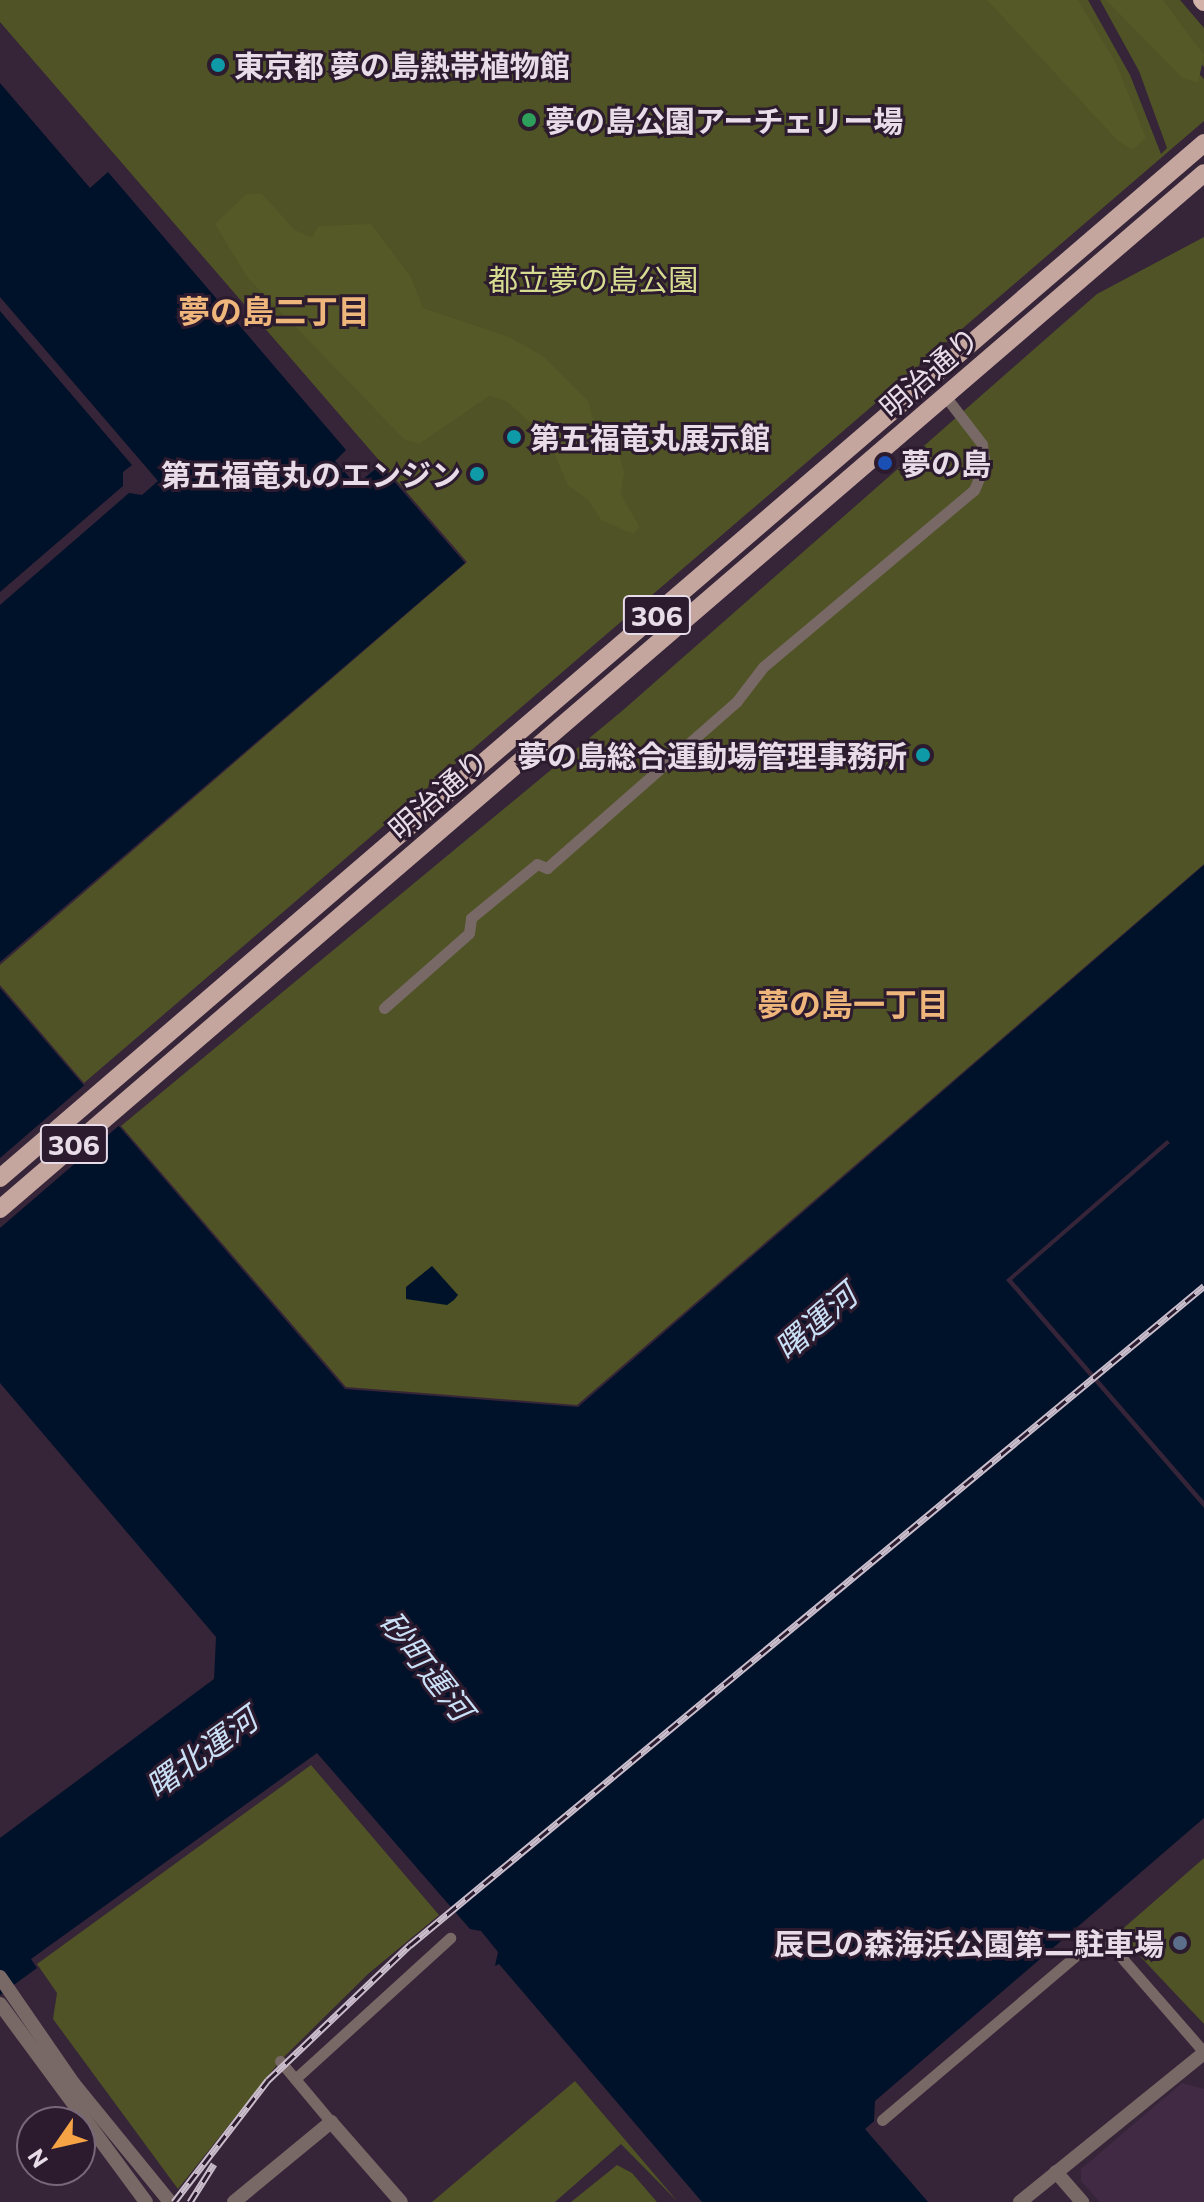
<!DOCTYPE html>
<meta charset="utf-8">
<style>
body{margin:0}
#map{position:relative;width:1204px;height:2202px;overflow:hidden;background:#362438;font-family:Commissioner,"Noto Sans JP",sans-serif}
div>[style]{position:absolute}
.built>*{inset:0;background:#412b44}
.green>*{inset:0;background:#4f5325}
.forest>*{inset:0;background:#555928}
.water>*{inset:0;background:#00122a}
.pier>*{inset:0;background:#362438}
.minor>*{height:11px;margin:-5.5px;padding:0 5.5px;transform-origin:5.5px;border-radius:5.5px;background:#786966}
.tertiary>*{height:14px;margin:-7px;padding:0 7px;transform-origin:7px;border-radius:7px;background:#786966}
.primary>*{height:18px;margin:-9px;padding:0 9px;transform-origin:9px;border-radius:9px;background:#c4a69f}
.trunk>*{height:18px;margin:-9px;padding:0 9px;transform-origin:9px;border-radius:9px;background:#d3b2aa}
.rail>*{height:7px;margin-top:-3.5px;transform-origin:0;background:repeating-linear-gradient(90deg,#2c1b2e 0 12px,#cbbecc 0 24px);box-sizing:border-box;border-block:2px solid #cbbecc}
.dots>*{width:22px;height:22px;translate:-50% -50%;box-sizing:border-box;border:4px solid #2c1b2e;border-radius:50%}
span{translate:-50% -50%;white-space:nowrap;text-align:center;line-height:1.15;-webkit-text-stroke:6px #2c1b2e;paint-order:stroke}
.shield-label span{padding:2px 6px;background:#2c1b2e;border:2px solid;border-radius:6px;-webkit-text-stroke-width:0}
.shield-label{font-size:28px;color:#e8dce9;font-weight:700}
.poi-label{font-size:30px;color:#e8dce9;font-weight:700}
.left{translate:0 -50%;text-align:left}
.right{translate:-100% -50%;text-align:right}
.park-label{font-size:30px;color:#d6dd90}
.street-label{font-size:30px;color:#e8dce9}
.neighbourhood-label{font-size:32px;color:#efb67c;font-weight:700}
.water-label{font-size:32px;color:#c9dff6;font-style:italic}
.north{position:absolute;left:16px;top:2106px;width:80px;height:80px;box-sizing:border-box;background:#2c1b2e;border:2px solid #776879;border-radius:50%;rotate:236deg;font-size:22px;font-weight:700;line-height:32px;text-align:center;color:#e8dce9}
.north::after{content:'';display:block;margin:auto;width:28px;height:36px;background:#f5a345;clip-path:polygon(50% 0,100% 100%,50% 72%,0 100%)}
</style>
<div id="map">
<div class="built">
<i style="clip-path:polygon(1182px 2083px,1204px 2089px,1204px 2202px,1100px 2202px,1081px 2181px,1081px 2169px)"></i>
</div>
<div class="green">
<i style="clip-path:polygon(0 0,1088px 0,1130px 75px,1161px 154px,1167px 148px,1139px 71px,1100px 0,1125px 0,1204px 79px,1204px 121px,84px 1083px,0 985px,0 965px,467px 562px,0 22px)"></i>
<i style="clip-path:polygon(1143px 0,1180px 0,1204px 28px,1204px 67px)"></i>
<i style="clip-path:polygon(1204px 237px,1204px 864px,577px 1405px,346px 1387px,121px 1126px,622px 711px,1097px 294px)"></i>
<i style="clip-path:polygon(311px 1765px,439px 1915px,368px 1974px,280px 2061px,178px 2189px,53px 2019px,57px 1993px,37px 1964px)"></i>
<i style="clip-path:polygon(1204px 1858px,1204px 2024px,1118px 1933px)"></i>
<i style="clip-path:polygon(575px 2081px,678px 2202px,621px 2144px,555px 2202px,432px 2202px)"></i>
<i style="clip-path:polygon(617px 2165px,632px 2173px,657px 2202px,571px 2202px)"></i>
</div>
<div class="forest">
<i style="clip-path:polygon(987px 0,1078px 0,1116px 63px,1146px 138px,1132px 150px,1118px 141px)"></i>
<i style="clip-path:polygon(1106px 0,1163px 0,1204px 55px,1198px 83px,1182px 78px)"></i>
<i style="clip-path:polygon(246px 194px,262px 194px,295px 230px,312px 238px,318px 226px,371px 224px,411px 277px,423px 308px,509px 337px,543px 356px,589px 402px,592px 417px,617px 443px,624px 473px,621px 495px,640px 527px,633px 534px,601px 520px,589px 501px,568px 485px,548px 439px,506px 401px,489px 396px,419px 444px,404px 439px,247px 277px,215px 224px)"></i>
</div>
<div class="water">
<i style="clip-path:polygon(0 83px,90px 188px,108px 172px,346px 450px,335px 461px,356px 485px,380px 465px,465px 563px,0 962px)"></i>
<i style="clip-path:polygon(1204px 865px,1204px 1818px,875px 2101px,874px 2121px,865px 2129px,928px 2202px,702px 2202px,499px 1964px,495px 1966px,498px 1952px,481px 1931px,470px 1929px,317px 1753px,31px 1959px,37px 1968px,0 1995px,0 1838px,214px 1679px,216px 1637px,0 1383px,0 988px,345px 1389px,578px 1407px)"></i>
<i style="clip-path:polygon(432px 1266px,458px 1295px,454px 1300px,447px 1305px,406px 1299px,406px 1287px)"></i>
</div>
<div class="pier">
<i style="clip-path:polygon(0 297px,158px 481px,142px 495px,129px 493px,0 605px,0 592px,123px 486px,123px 472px,132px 465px,0 311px)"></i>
<i style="clip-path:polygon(87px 1083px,122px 1123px,0 1228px,0 1158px)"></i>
<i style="clip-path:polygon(1167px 1140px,1170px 1143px,1012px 1280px,1204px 1501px,1204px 1508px,1006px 1280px)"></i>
</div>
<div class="minor">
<i style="left:384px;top:1008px;width:113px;rotate:-41.4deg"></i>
<i style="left:469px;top:933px;width:15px;rotate:-82deg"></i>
<i style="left:471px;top:918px;width:85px;rotate:-39.3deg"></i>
<i style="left:537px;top:864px;width:11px;rotate:22deg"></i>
<i style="left:547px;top:868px;width:253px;rotate:-41.3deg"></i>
<i style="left:737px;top:701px;width:43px;rotate:-52.6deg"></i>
<i style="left:763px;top:667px;width:275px;rotate:-40deg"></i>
<i style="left:974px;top:490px;width:28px;rotate:-67deg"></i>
<i style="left:985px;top:464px;width:20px;rotate:-99deg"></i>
<i style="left:982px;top:444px;width:61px;rotate:-127.6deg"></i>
<i style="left:280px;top:2061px;width:80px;rotate:50.1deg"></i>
<i style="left:295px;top:2079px;width:210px;rotate:-42.3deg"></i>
<i style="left:882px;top:2120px;width:287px;rotate:-40.3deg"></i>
<i style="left:1101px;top:1934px;width:157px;rotate:48.9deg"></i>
</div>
<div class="tertiary">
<i style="left:0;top:1977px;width:129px;rotate:55.4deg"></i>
<i style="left:73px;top:2083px;width:154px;rotate:50.8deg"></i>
<i style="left:0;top:2004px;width:246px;rotate:53.6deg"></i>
<i style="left:1056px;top:2172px;width:40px;rotate:49deg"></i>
<i style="left:234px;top:2202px;width:126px;rotate:-39.5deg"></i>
<i style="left:331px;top:2122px;width:106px;rotate:48.8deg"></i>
<i style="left:1020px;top:2202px;width:237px;rotate:-39deg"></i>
</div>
<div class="primary">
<i style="left:0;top:1178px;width:1588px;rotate:-40.68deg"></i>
<i style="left:0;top:1209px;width:1588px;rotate:-40.71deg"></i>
</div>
<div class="trunk">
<i style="left:1202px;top:0;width:3px;rotate:45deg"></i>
</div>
<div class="rail">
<i style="left:174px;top:2202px;width:154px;rotate:-52.4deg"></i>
<i style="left:268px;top:2080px;width:196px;rotate:-43.6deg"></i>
<i style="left:410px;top:1945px;width:1032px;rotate:-39.69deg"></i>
<i style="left:190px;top:2202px;width:45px;rotate:-57.7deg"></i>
</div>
<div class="dots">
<i style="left:218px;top:65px;background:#0f9aa8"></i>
<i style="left:529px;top:120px;background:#2e9e5b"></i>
<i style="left:514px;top:437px;background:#0f9aa8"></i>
<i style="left:885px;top:463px;background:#1a4fb4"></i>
<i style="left:477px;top:474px;background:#0f9aa8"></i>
<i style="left:923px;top:755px;background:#0f9aa8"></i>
<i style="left:1180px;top:1943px;background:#5c6f8a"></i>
</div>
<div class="shield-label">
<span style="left:657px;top:615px">306</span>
<span style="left:74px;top:1144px">306</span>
</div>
<div class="poi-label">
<span class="left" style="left:234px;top:65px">東京都 夢の島熱帯植物館</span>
<span class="left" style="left:545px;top:120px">夢の島公園アーチェリー場</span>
<span class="left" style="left:530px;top:437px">第五福竜丸展示館</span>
<span class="left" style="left:901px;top:463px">夢の島</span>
<span class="right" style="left:461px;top:474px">第五福竜丸のエンジン</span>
<span class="right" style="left:907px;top:755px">夢の島総合運動場管理事務所</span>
<span class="right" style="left:1164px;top:1943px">辰巳の森海浜公園第二駐車場</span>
</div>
<div class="park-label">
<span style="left:593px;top:279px">都立夢の島公園</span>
</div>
<div class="street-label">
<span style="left:929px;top:372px;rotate:-41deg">明治通り</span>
<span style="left:438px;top:794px;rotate:-41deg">明治通り</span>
</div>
<div class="neighbourhood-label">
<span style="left:274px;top:310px">夢の島二丁目</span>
<span style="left:853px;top:1003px">夢の島一丁目</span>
</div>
<div class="water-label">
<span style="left:815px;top:1321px;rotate:-41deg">曙運河</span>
<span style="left:427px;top:1665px;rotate:52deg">砂町運河</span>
<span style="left:201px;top:1752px;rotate:-36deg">曙北運河</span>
</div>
<div class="north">N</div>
</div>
